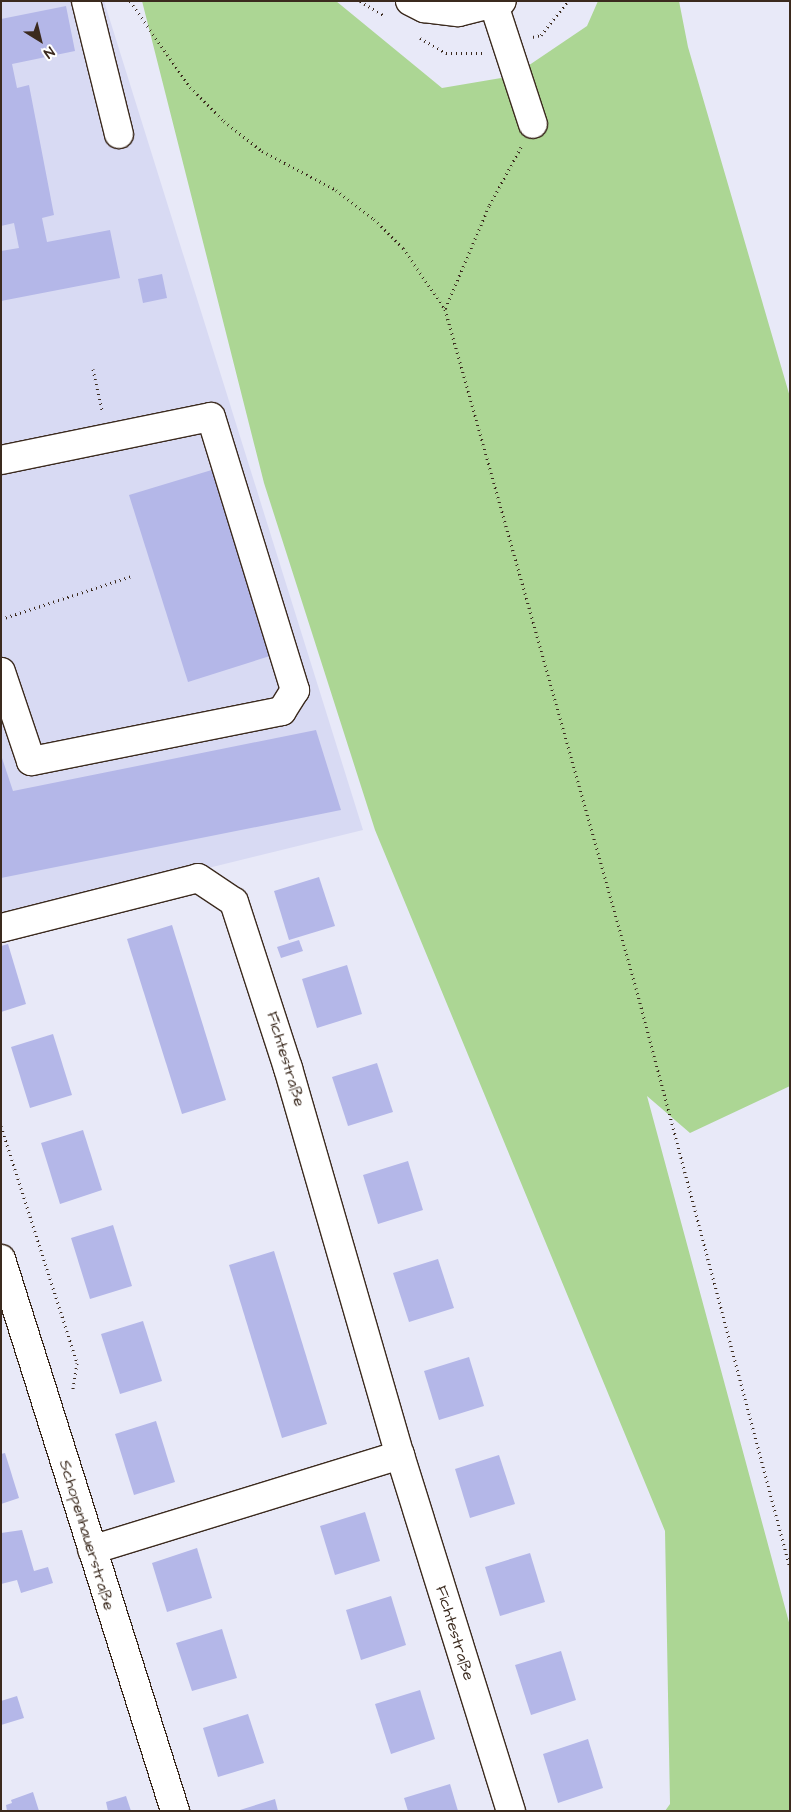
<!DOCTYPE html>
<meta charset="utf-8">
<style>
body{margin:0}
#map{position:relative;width:791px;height:1812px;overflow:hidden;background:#e8e9f8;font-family:"Architects Daughter",sans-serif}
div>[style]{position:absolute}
.built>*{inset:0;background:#d8daf3}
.green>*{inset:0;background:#acd694}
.building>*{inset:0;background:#b4b7e8}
.path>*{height:3px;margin-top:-1.5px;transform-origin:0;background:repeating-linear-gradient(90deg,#3b2a1e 0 1px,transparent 0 5px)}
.roads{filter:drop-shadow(1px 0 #3b2a1e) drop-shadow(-1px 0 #3b2a1e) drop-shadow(0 1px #3b2a1e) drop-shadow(0 -1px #3b2a1e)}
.minor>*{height:28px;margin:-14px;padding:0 14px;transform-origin:14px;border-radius:14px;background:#fff}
.major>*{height:28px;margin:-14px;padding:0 14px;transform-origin:14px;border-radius:14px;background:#fff}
span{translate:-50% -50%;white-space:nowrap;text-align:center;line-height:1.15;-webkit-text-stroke:4px #fff;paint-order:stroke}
.street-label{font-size:16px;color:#3b2a1e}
.frame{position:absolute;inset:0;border:2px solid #3b2a1e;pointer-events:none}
.north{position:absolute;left:15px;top:15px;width:50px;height:50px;-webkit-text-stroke:4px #fff;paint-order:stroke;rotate:144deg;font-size:14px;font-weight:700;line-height:20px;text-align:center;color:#3b2a1e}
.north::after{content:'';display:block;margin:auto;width:18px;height:22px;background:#3b2a1e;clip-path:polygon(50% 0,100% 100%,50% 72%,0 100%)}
</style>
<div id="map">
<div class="built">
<i style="clip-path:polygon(1px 1px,104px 1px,363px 830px,1px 919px)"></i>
</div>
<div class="green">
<i style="clip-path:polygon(142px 1px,336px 1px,442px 88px,513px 76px,587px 26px,598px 1px,679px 1px,688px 47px,790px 397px,790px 1086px,690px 1133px,647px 1096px,790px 1626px,790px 1811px,665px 1811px,670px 1804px,665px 1531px,375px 830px,264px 483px)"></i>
</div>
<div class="building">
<i style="clip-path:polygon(66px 6px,75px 51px,12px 64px,17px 88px,29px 85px,54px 215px,42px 218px,47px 242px,110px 230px,120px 278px,1px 301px,1px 251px,19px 248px,14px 223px,1px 226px,1px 19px)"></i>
<i style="clip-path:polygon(162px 274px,167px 298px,143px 303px,138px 279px)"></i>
<i style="clip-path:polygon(215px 469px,273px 655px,188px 682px,129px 495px)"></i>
<i style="clip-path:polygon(316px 730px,341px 810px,1px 878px,1px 755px,13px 791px)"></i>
<i style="clip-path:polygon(319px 877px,335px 926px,289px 940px,274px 891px)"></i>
<i style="clip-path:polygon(172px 925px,226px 1100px,182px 1114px,127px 939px)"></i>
<i style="clip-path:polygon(299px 940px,303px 951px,281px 958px,277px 947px)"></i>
<i style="clip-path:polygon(8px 944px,26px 1004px,1px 1012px,1px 946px)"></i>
<i style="clip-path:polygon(347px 965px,362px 1014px,317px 1028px,302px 979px)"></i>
<i style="clip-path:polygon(53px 1034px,72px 1095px,30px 1108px,11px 1047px)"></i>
<i style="clip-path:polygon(377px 1063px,393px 1112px,348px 1126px,332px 1077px)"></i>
<i style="clip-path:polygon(83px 1130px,102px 1190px,60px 1204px,41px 1143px)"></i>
<i style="clip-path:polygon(408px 1161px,423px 1210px,378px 1224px,363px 1175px)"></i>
<i style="clip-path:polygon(113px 1225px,132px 1286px,90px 1299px,71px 1238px)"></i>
<i style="clip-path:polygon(274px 1251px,327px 1424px,282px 1438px,229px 1265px)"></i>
<i style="clip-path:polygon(438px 1259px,454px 1308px,409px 1322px,393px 1273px)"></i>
<i style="clip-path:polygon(143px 1321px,162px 1381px,120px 1394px,101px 1334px)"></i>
<i style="clip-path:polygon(469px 1357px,484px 1406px,439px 1420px,424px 1371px)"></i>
<i style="clip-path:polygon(156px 1421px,175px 1482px,134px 1495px,115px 1434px)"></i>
<i style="clip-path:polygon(5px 1453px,19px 1498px,1px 1504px,1px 1454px)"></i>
<i style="clip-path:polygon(499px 1455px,515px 1504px,470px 1518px,455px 1469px)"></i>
<i style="clip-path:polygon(365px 1512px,380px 1561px,335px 1575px,320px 1526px)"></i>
<i style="clip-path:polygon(22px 1530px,34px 1571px,48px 1567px,53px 1583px,21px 1593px,17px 1580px,1px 1584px,1px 1533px)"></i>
<i style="clip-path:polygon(197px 1548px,212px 1598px,167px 1612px,152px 1563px)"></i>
<i style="clip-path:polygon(530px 1553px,545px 1602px,500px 1616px,485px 1567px)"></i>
<i style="clip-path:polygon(391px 1596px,406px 1645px,361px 1660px,346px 1610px)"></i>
<i style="clip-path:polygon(222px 1629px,237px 1678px,192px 1691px,176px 1643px)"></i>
<i style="clip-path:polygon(561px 1651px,576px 1700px,531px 1715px,515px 1665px)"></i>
<i style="clip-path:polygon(420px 1690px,435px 1739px,391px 1754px,375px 1704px)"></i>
<i style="clip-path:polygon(17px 1696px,24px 1718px,1px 1725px,1px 1701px)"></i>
<i style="clip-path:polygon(248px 1714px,264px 1763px,218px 1777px,203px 1728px)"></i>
<i style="clip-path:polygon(588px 1739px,603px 1788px,558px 1803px,543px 1754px)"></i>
<i style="clip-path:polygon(450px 1784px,458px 1811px,408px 1811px,404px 1798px)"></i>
<i style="clip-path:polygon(33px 1792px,39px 1811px,7px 1811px,6px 1805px,12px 1803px,11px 1800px)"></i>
<i style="clip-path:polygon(126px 1796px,131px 1811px,108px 1811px,106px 1802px)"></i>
<i style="clip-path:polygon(275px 1799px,278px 1811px,240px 1811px,240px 1810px)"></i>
</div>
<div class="path">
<i style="left:130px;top:1px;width:105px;rotate:55.1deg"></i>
<i style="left:190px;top:87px;width:48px;rotate:45deg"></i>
<i style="left:224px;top:121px;width:48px;rotate:38.3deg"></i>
<i style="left:262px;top:151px;width:84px;rotate:27.8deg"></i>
<i style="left:336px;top:190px;width:48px;rotate:37.3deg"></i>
<i style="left:374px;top:219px;width:41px;rotate:45deg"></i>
<i style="left:403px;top:248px;width:74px;rotate:55.5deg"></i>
<i style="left:360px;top:1px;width:29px;rotate:31deg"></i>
<i style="left:533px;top:37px;width:8px;rotate:-14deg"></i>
<i style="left:541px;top:35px;width:43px;rotate:-51.5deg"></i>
<i style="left:420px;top:38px;width:30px;rotate:30deg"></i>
<i style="left:446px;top:53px;width:36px"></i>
<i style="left:521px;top:147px;width:67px;rotate:118.5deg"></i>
<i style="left:489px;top:206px;width:112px;rotate:113.1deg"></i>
<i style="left:445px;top:309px;width:705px;rotate:74.29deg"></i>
<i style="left:636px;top:988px;width:600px;rotate:75.13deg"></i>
<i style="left:93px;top:369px;width:42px;rotate:77.6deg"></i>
<i style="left:1px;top:619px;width:138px;rotate:-18.2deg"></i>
<i style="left:1px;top:1126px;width:249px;rotate:72.2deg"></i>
<i style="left:77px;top:1363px;width:26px;rotate:99deg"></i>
</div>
<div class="roads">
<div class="minor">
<i style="left:86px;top:1px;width:137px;rotate:76.1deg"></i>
<i style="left:494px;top:5px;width:125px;rotate:71.9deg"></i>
<i style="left:1px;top:460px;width:214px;rotate:-11.6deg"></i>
<i style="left:211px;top:417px;width:286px;rotate:72.9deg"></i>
<i style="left:295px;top:690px;width:25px;rotate:122deg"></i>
<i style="left:282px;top:711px;width:256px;rotate:168.7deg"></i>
<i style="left:31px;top:761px;width:94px;rotate:-108.6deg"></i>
<i style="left:1px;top:928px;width:203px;rotate:-14.2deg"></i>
<i style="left:198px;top:878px;width:43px;rotate:33.7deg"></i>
<i style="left:234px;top:902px;width:175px;rotate:72deg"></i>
<i style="left:288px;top:1068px;width:403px;rotate:73.9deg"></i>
<i style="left:400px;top:1455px;width:322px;rotate:162.9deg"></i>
<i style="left:1px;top:1259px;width:579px;rotate:72.5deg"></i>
<i style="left:400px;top:1455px;width:373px;rotate:72.7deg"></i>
</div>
<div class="major">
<i style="left:410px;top:1px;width:16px;rotate:27deg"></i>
<i style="left:424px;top:8px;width:35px;rotate:7deg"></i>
<i style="left:459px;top:12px;width:44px;rotate:-14.3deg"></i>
</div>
</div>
<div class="street-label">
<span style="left:286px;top:1059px;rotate:73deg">Fichtestraße</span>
<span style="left:87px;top:1535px;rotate:73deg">Schopenhauerstraße</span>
<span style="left:455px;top:1633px;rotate:73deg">Fichtestraße</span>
</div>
<div class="frame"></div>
<div class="north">N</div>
</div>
